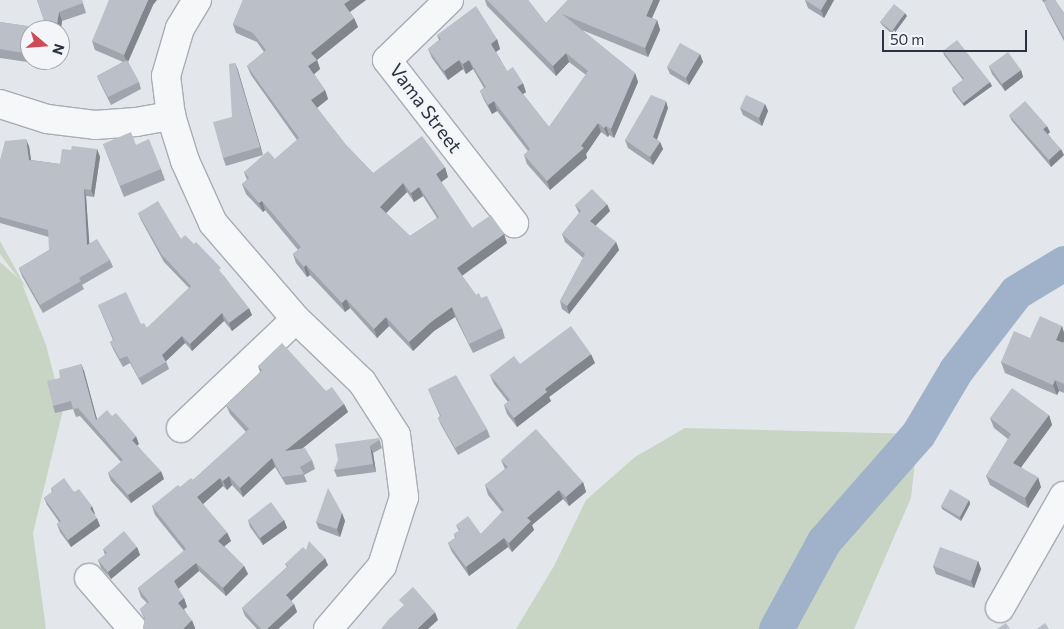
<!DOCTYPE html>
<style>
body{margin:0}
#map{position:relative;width:1064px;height:629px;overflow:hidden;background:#e3e6eb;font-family:Commissioner,sans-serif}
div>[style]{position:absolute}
.green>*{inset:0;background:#c8d5c4}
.river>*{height:35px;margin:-17.5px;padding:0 17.5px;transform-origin:17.5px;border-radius:17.5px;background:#9fb2ca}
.roads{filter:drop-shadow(1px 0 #a8adb5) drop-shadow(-1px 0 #a8adb5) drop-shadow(0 1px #a8adb5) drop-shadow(0 -1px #a8adb5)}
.minor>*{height:28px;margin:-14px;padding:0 14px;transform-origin:14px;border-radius:14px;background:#f6f7f9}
.wall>*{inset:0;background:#a0a4ac}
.shaded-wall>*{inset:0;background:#82868c}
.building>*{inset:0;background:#babfc8}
span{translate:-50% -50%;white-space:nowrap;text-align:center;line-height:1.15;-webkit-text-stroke:5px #f3f5f8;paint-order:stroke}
.street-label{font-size:19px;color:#2b3343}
.north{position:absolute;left:20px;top:20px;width:50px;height:50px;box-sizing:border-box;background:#f3f5f8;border:1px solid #a3a7b0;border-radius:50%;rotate:108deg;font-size:14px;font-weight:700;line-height:20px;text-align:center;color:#2b3343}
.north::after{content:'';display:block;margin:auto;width:18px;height:22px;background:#cd4b58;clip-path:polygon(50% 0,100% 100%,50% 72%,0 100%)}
.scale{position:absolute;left:882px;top:30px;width:145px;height:22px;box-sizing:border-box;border:2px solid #2b3343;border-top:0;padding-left:6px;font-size:15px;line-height:18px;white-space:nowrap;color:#2b3343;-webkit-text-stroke:4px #f3f5f8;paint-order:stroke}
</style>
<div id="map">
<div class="green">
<i style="clip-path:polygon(0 241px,26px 288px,22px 284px,46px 345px,63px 410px,33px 533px,46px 629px,0 629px,0 262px,19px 279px,0 254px)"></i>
<i style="clip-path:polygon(685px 428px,918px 434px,911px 498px,854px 629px,516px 629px,554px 566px,586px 500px,635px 457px)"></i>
</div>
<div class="river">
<i style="left:776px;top:629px;width:100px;rotate:-61.4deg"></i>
<i style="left:824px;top:541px;width:142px;rotate:-48.7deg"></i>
<i style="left:918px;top:434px;width:74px;rotate:-59.3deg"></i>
<i style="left:956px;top:370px;width:98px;rotate:-52.4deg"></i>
<i style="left:1016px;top:292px;width:56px;rotate:-31.1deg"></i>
</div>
<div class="roads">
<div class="minor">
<i style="left:197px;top:0;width:33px;rotate:121deg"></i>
<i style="left:180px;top:28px;width:50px;rotate:106.3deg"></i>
<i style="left:166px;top:76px;width:40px;rotate:82.9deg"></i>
<i style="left:171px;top:116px;width:47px;rotate:72.7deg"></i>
<i style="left:185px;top:161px;width:68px;rotate:65.7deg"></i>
<i style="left:213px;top:223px;width:127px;rotate:49.2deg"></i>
<i style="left:296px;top:319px;width:91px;rotate:43.7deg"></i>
<i style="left:362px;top:382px;width:63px;rotate:57.3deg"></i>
<i style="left:396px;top:435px;width:63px;rotate:82.6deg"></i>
<i style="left:404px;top:497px;width:72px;rotate:107.7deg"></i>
<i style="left:382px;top:566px;width:83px;rotate:130.6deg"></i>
<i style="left:449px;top:0;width:86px;rotate:135.9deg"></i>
<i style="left:387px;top:60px;width:207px;rotate:52.1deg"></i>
<i style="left:0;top:104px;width:49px;rotate:17.7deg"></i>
<i style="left:47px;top:119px;width:48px;rotate:7.1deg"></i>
<i style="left:95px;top:125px;width:41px;rotate:-4.2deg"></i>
<i style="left:136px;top:122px;width:36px;rotate:-10deg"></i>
<i style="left:181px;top:428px;width:158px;rotate:-43.5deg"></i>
<i style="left:89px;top:578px;width:67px;rotate:49.2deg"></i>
<i style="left:1000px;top:608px;width:129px;rotate:-60.3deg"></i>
</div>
</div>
<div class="wall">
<i style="clip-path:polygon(37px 0,82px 0,86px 13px,62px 21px,60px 35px,60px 30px,30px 30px,30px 60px,56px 60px,55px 66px,0 58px,0 22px,47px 29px)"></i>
<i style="clip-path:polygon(evenodd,243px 0,366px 0,350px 12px,354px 18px,358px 27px,317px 60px,320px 69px,314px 74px,325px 90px,328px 99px,317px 108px,346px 145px,373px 173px,448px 177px,441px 182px,472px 228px,507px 243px,462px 276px,476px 295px,481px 298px,502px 328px,505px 338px,473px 353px,455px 317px,434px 331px,413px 351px,389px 326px,377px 338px,350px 308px,345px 312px,310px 275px,307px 277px,296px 263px,293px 254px,298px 250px,265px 210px,263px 212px,246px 194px,242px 184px,247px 180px,244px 172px,275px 159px,297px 140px,251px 75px,247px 66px,264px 52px,257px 42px,236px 33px,233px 24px,243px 0,407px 192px,414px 202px,423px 196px,437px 218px,410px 236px,386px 213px,407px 192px)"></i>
<i style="clip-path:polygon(485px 0,528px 0,546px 23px,568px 0,652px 18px,657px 20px,660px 30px,648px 57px,582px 30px,635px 73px,638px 82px,614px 138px,609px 135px,608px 137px,601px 132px,586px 154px,587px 158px,550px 190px,527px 164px,524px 155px,528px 151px,497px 111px,492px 114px,484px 100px,480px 91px,484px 88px,473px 69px,466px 74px,463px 69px,448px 80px,432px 58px,428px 49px,439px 40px,437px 35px,497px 39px,500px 49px,496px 52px,507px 71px,526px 92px,523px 94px,549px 127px,586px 75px,569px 62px,556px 76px,487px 6px)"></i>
<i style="clip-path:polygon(805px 0,834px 0,824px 18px,808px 8px)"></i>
<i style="clip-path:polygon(1042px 0,1055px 0,1064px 13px,1064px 41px,1047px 9px,1044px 2px,1043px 2px)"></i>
<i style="clip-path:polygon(153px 5px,128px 62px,139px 82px,141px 89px,111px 105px,100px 83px,97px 76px,123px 62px,95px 50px,92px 41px)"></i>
<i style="clip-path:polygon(907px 16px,893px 35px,882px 25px,880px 22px)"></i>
<i style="clip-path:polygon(943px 51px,992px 86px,964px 106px,953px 92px,952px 88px,963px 80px,944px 55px)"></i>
<i style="clip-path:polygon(700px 54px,703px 62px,689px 85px,670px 74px,667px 67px)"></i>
<i style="clip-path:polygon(235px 63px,263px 155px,226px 166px,223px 158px,232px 117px)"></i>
<i style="clip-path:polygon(989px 66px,1021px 70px,1023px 77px,1005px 91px,992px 74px)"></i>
<i style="clip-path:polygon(765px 104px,768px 111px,762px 126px,743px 115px,740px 108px)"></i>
<i style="clip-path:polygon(668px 108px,657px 140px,660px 142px,663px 149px,653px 165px,628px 148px,625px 140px)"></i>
<i style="clip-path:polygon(1009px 115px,1050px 132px,1048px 134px,1064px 155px,1051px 167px,1012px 121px)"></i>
<i style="clip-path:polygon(103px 144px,136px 145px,161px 169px,165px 180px,124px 197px)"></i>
<i style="clip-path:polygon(29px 146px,31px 160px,60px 164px,71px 150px,97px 149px,100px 157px,94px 197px,86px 196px,89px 244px,110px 260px,113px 267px,82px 285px,84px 289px,43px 313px,22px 276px,19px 268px,49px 250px,49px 237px,0 223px,0 160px)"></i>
<i style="clip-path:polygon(575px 205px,610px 211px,595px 226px,616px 242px,619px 250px,569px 314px,562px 309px,560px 301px,583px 258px,565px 242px,562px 234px,579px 213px)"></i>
<i style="clip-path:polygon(138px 213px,181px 239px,224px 276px,252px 315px,232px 331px,224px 321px,192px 351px,185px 343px,166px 361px,169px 369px,142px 385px,130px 363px,123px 367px,113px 349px,110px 342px,113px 340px,98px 305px,141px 324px,147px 328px,189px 288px,164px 262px,141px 220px)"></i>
<i style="clip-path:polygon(1062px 326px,1064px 333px,1064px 341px,1063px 343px,1064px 343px,1064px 393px,1059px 391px,1057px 395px,1005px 373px,1001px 362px,1030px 338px)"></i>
<i style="clip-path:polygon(595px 363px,549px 397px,551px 401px,517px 427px,507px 414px,504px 405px,508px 402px,494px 384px,490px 375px,520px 364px)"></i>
<i style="clip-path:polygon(81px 364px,84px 371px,97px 419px,139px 444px,137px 445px,164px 479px,131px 503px,111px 481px,108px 473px,121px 462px,80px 416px,76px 417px,73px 409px,55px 413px,53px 406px,60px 378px)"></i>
<i style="clip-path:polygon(258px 366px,326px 391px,344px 404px,348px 412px,302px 448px,312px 460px,315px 469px,304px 475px,307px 482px,286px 485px,275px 467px,243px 497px,232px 485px,227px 490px,223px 486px,203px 504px,231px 541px,224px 546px,244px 566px,248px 574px,226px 596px,199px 571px,178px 589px,184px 598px,187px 607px,184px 609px,195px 628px,144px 629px,143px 628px,145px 620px,140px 609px,147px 603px,141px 597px,138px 588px,184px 551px,155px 515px,152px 506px,180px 487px,193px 480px,246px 432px,230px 414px,226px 405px,257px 376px,260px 372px)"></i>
<i style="clip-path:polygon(428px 389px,487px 429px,490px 437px,458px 455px,441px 425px,438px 418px,440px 416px)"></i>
<i style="clip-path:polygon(1049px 415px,1052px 425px,1021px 467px,1041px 487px,1028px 508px,990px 485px,986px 476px,1008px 439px,994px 428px,990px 418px)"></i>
<i style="clip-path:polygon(379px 438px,382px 448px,373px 453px,376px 472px,337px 477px,334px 470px)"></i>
<i style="clip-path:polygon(501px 460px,583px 482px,586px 492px,569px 506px,563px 499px,532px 525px,534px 530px,512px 552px,508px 547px,469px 576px,452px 552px,448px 543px,455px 538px,454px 534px,459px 531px,456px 525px,481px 534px,502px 512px,488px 495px,485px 485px,505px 469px)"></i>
<i style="clip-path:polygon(51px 488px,74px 492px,95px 514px,94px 514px,100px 526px,71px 547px,60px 532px,57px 524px,59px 522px,47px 505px,44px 498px,52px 492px)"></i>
<i style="clip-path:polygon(969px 500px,970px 504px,961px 521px,942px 509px,941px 506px)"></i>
<i style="clip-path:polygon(342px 513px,345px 521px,340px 537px,319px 529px,316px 522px)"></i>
<i style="clip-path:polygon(248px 520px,284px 520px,287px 528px,263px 545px,250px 527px)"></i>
<i style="clip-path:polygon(137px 547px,140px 555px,111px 579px,101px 568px,98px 560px,105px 555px,103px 549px)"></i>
<i style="clip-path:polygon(306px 550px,328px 565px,291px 601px,294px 604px,297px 612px,278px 629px,257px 629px,245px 616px,242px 608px,287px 567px,285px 564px)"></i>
<i style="clip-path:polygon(978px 561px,981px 569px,974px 588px,936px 574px,933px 566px)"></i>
</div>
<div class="shaded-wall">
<i style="clip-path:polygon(148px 0,157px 0,153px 5px,127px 64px,124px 55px)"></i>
<i style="clip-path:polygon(350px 0,366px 0,347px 14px,344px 4px)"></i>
<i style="clip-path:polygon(653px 0,660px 0,649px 25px,646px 16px)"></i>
<i style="clip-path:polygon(827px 0,834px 0,824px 18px,821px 10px)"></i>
<i style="clip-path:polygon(59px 12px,62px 21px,60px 35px,60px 30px,56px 30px)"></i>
<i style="clip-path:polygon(905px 13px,907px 16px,893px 35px,892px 31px)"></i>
<i style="clip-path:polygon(354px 18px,358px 27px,317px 60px,320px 69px,312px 76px,308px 66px,311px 53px)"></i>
<i style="clip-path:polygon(657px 20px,660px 30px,648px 57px,645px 48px)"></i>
<i style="clip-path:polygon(497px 39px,500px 49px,494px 53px,491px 44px)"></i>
<i style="clip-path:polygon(566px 53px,569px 62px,556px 76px,553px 66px)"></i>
<i style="clip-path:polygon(700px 54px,703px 62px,689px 85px,686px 78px)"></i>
<i style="clip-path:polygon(53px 60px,56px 60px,55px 66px)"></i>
<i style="clip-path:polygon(459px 60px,463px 69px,448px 80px,444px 71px)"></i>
<i style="clip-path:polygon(469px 60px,473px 69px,466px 74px,463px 64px)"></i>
<i style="clip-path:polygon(235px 63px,238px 70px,263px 155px,260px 147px)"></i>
<i style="clip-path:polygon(1021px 70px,1023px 77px,1005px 91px,1002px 84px)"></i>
<i style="clip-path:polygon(635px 73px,638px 82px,614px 138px,611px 129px)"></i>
<i style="clip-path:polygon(990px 82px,992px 86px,964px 106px,963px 103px)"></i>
<i style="clip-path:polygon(523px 83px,526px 92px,520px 96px,517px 87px)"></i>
<i style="clip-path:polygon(325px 90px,328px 99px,314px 110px,311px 100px)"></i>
<i style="clip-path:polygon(494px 101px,497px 111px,492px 114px,488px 105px)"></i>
<i style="clip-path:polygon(666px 101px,668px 108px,655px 144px,653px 137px)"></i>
<i style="clip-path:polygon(765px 104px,768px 111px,762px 126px,759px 118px)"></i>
<i style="clip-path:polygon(598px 123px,601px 132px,586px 154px,587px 158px,550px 190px,547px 181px,581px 146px)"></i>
<i style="clip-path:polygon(606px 126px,609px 135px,608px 137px,604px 128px)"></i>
<i style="clip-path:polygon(1047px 126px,1050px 132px,1046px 136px,1043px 129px)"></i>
<i style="clip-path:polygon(26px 139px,29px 146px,32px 167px,29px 160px)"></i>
<i style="clip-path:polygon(660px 142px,663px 149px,653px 165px,650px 157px)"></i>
<i style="clip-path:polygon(97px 149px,100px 157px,94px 197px,91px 190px)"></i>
<i style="clip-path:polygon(1061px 149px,1064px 155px,1051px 167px,1049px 160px)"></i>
<i style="clip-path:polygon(445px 167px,448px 177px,439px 184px,436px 174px)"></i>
<i style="clip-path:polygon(403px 183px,407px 192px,383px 216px,380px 207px)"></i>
<i style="clip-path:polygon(419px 187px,423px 196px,414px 202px,411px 193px)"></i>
<i style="clip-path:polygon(84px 189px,86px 196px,90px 252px,87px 245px)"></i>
<i style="clip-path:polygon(262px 201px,265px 210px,263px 212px,259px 203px)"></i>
<i style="clip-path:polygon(607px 204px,610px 211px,592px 229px,590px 221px)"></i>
<i style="clip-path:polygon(504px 234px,507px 243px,460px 277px,457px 268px)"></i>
<i style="clip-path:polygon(616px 242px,619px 250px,569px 314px,567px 306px)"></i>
<i style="clip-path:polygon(306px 265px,310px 275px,307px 277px,304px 267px)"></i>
<i style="clip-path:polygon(346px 299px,350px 308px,345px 312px,342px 303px)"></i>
<i style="clip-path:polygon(452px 307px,455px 317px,434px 331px,413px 351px,409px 342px,431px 322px)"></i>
<i style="clip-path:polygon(249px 308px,252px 315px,232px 331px,229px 323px)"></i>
<i style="clip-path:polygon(222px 313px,224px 321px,192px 351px,190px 344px)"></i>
<i style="clip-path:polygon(386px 317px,389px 326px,377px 338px,374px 329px)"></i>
<i style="clip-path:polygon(1062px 326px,1064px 333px,1064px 341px,1060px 350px,1056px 340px)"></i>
<i style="clip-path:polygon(182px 336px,185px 343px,165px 362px,162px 355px)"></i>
<i style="clip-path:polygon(591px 354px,595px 363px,549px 397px,551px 401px,517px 427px,514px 418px,545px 389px)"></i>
<i style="clip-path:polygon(81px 364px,84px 371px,99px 427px,96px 420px)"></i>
<i style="clip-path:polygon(1055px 380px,1059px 391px,1057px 395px,1053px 385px)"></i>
<i style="clip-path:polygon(344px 404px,348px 412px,288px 460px,285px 451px)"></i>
<i style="clip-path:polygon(1049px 415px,1052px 425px,1017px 473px,1013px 463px)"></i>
<i style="clip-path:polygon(136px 436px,139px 444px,135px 447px,132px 440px)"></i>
<i style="clip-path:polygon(370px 446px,373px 453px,376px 472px,373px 464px)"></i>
<i style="clip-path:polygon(272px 458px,275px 467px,243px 497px,240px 488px)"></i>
<i style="clip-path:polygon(161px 471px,164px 479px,131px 503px,128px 495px)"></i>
<i style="clip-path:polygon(229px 476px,232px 485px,227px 490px,223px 481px)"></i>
<i style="clip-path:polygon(1038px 477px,1041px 487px,1028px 508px,1025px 498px)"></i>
<i style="clip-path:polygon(220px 478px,223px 486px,201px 506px,197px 497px)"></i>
<i style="clip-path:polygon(583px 482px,586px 492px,569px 506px,566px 497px)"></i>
<i style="clip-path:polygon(559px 490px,563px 499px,532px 525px,534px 530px,512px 552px,509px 543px,527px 518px)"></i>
<i style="clip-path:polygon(969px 500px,970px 504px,961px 521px,960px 517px)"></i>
<i style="clip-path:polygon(92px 506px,95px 514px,92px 516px,90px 508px)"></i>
<i style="clip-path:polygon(342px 513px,345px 521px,340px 537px,337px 529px)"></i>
<i style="clip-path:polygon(97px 518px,100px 526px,71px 547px,68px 540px)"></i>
<i style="clip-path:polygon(284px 520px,287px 528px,263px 545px,260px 538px)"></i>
<i style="clip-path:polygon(227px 532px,231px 541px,221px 549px,218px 541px)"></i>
<i style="clip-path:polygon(504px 538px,508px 547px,469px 576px,466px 567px)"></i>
<i style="clip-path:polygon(137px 547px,140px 555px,111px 579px,108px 572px)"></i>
<i style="clip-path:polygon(325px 558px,328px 565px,289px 603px,286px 595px)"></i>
<i style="clip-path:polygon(978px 561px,981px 569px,974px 588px,971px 581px)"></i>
<i style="clip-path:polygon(196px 563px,199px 571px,177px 590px,174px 581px)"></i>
<i style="clip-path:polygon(244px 566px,248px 574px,226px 596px,223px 588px)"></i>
<i style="clip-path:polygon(184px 598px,187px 607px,181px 611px,178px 603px)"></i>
<i style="clip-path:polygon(294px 604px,297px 612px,278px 629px,267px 629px)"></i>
<i style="clip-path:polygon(435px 612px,438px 620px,428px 629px,417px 629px)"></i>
<i style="clip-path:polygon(192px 620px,195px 628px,195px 629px,183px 629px)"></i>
</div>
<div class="building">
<i style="clip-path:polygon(37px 0,82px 0,83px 3px,59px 12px,56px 30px,30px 30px,30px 54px,0 49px,0 22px,47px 29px)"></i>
<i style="clip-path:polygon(109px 0,148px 0,124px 55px,92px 41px)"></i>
<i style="clip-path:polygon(evenodd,243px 0,350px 0,344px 4px,354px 18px,311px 53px,317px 60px,308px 66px,325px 90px,311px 100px,346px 145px,373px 173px,422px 136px,445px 167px,436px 174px,472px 228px,491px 215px,504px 234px,457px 268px,476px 295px,479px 293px,481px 298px,487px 296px,502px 328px,469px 344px,452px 307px,431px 322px,409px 342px,386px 317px,374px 329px,346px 299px,342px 303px,306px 265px,304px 267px,293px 254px,301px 247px,262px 201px,259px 203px,242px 184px,249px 178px,244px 172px,268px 151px,275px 159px,299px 138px,247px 66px,266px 50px,253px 33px,233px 24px,243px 0,403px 183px,411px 193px,419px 187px,439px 217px,410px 236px,380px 207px,403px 183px)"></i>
<i style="clip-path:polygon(487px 0,528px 0,546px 23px,568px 0,653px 0,646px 16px,657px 20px,645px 48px,562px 14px,635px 73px,611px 129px,606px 126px,604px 128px,598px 123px,581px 146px,584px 148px,547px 181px,524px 155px,530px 149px,494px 101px,488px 105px,480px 91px,486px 87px,469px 60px,463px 64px,459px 60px,444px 71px,428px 49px,441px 39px,437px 35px,476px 6px,497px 39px,491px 44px,507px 71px,513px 67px,523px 83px,517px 87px,549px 127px,588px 71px,566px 53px,553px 66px)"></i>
<i style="clip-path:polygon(805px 0,827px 0,821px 10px)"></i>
<i style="clip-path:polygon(1047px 0,1055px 0,1064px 13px,1064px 38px,1044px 2px)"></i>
<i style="clip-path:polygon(894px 4px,905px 13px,892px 31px,880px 22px)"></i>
<i style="clip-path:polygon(957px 40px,990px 82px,963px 103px,952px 88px,964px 79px,943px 51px)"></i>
<i style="clip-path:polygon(680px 43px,700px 54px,686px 78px,667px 67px)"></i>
<i style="clip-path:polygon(1008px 52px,1021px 70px,1002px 84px,989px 66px)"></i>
<i style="clip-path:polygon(127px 60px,139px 82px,108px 97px,97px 76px)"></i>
<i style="clip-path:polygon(235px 63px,260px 147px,223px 158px,213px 122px,232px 117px,229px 64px)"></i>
<i style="clip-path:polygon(651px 95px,666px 101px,653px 137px,660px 142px,650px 157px,625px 140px)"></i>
<i style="clip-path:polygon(746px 95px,765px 104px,759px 118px,740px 108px)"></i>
<i style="clip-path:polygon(1025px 101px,1047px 126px,1043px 129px,1061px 149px,1049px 160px,1009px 115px)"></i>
<i style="clip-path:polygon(131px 132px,136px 145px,149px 139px,161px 169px,120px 186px,103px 144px)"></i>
<i style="clip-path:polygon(26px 139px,29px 160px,60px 164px,62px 149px,71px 150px,72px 146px,97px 149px,91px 190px,84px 189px,87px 245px,97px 239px,110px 260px,79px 278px,81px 281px,40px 305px,19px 268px,49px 250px,48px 230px,0 217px,0 160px,5px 141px)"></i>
<i style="clip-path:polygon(592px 189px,607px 204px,590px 221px,616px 242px,567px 306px,560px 301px,585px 254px,562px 234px,581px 211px,575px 205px)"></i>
<i style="clip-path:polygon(158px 201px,181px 239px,185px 235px,194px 244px,196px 242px,221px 268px,219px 270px,249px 308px,229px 323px,222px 313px,190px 344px,182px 336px,162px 355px,166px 362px,139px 378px,127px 356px,120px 359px,110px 342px,114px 340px,98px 305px,126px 292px,141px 324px,144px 323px,147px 328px,191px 286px,162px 255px,138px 213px)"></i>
<i style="clip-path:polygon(1040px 316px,1062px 326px,1056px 340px,1064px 343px,1064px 384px,1055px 380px,1053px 385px,1001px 362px,1014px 331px,1030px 338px)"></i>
<i style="clip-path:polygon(571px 326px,591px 354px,545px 389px,547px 392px,514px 418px,504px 405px,510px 400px,490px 375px,514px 356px,520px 364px)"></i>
<i style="clip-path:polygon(282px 343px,326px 391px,332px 387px,344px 404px,285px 451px,305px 448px,312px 460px,300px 467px,304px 474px,282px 477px,272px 458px,240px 488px,229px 476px,223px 481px,220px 478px,197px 497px,227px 532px,218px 541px,244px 566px,223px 588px,196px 563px,174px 581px,184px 598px,178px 603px,192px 620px,183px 629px,145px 629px,143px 628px,145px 618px,140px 609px,149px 602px,138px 588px,186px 549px,152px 506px,178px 485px,180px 487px,191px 478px,193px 480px,249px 429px,226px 405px,257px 376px,262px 370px,258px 366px)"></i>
<i style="clip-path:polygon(81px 364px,96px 420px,107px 410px,112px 416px,116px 413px,136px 436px,132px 440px,161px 471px,128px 495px,108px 473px,123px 460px,78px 408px,73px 409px,71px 401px,53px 406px,47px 381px,60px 378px,59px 370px)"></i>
<i style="clip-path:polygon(456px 375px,487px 429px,455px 448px,438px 418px,441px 416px,428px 389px)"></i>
<i style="clip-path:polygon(1012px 388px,1049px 415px,1013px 463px,1038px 477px,1025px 498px,986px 476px,1011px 434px,990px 418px)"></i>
<i style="clip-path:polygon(536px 429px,583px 482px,566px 497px,559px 490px,527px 518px,531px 521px,509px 543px,504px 538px,466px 567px,448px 543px,456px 537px,454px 534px,460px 530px,456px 525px,468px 516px,481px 534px,504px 510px,485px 485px,508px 467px,501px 460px)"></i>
<i style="clip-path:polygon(379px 438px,379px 440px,370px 446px,373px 464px,334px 470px,338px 460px,335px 444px)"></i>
<i style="clip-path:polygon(64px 478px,74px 492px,79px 489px,92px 506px,90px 508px,97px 518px,68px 540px,57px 524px,61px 521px,44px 498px,53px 491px,51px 488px)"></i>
<i style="clip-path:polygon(328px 488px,342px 513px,337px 529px,316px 522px)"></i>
<i style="clip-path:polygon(950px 489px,969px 500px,960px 517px,941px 506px)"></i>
<i style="clip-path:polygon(271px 502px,284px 520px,260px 538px,248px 520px)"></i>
<i style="clip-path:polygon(124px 531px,137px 547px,108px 572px,98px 560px,107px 553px,103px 549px)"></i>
<i style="clip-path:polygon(309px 541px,325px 558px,286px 595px,294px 604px,267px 629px,261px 629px,242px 608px,288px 566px,285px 564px,303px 547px,306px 550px)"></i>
<i style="clip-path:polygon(940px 547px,978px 561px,971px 581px,933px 566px)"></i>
<i style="clip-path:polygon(413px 587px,435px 612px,417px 629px,381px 629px,389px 619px,404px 605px,399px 600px)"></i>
<i style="clip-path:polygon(1006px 623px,1010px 629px,997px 629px)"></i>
<i style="clip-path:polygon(1045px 623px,1049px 629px,1037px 629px)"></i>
</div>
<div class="street-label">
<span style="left:426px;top:108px;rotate:53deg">Vama Street</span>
</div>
<div class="north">N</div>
<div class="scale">50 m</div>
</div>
